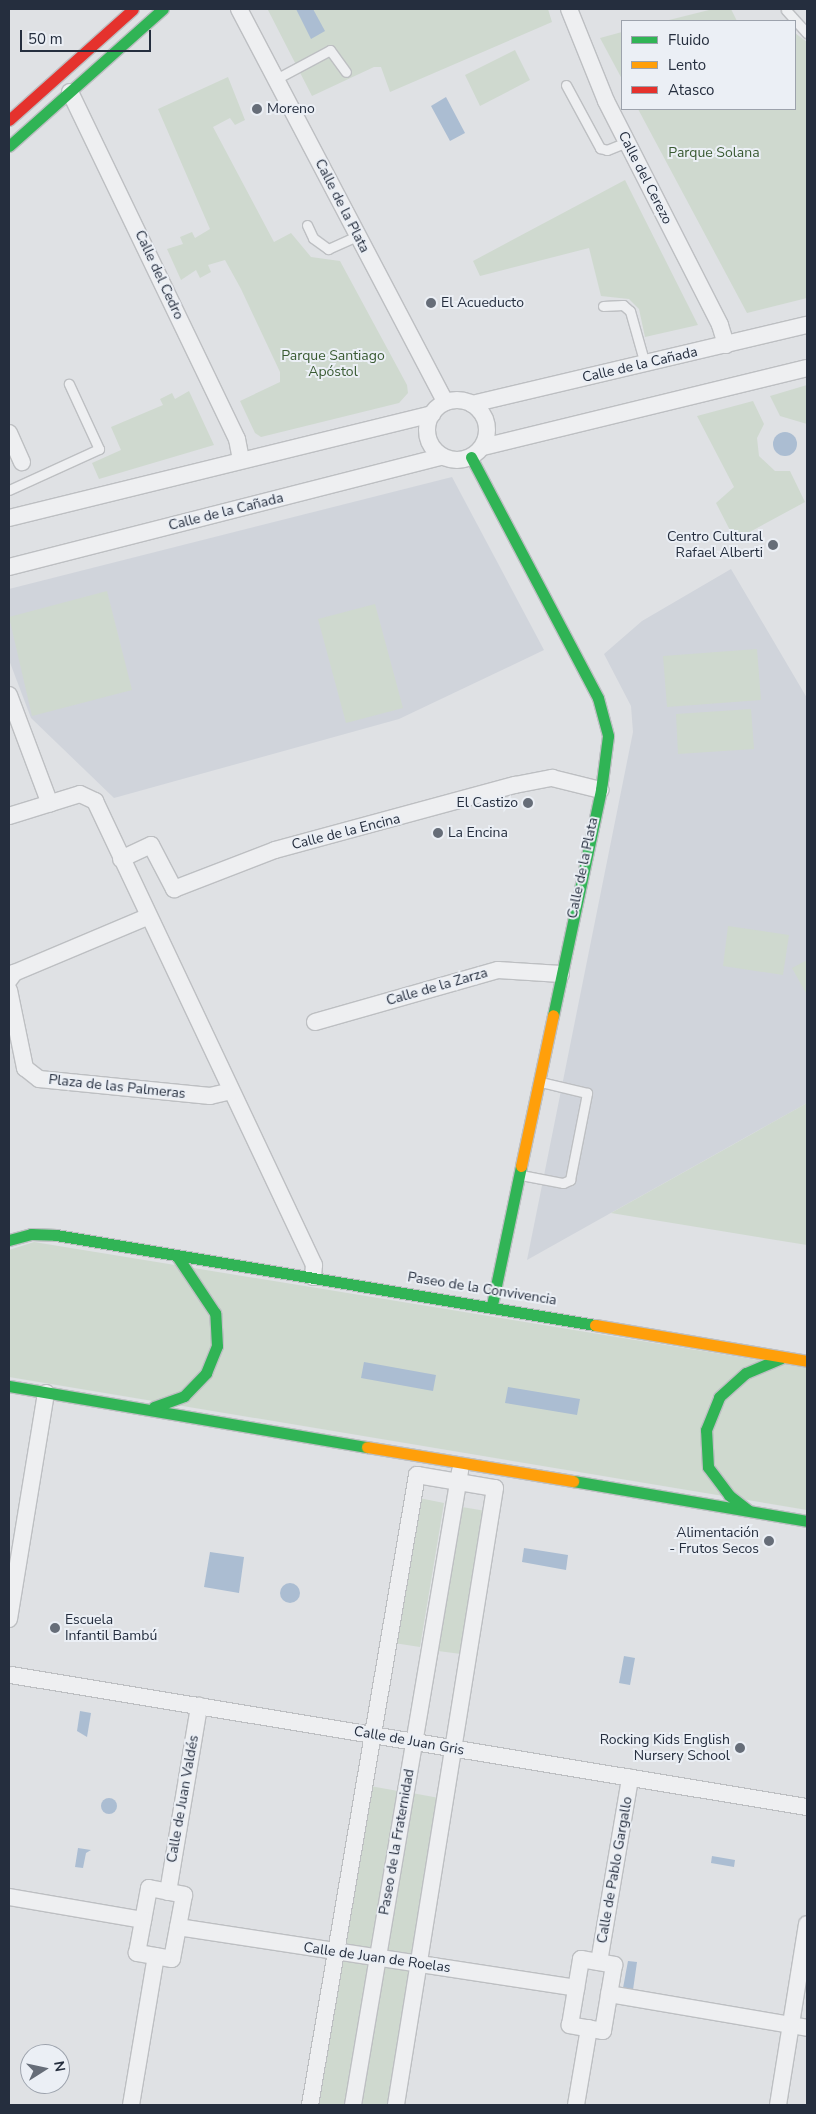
<!DOCTYPE html>
<meta charset="utf-8">
<style>
body{margin:0}
#map{position:relative;width:816px;height:2114px;overflow:hidden;background:#dfe1e4;font-family:"Nunito Sans",sans-serif}
div>[style]{position:absolute}
.built>*{inset:0;background:#d0d4db}
.green>*{inset:0;background:#cfd9cf}
.water>*{inset:0;background:#abbdd2}
.round{border-radius:50%}
.roads{filter:drop-shadow(1px 0 #bdbfc2) drop-shadow(-1px 0 #bdbfc2) drop-shadow(0 1px #bdbfc2) drop-shadow(0 -1px #bdbfc2)}
.lane>*{height:9px;margin:-4.5px;padding:0 4.5px;transform-origin:4.5px;border-radius:4.5px;background:#eeeff1}
.street>*{height:16px;margin:-8px;padding:0 8px;transform-origin:8px;border-radius:8px;background:#eeeff1}
.street>.ring{margin:-8px;padding:0;box-sizing:content-box;background:none;border:16px solid #eeeff1;border-radius:50%}
.fast>*{height:11px;margin:-5.5px;padding:0 5.5px;transform-origin:5.5px;border-radius:5.5px;background:#30b455}
.slow>*{height:11px;margin:-5.5px;padding:0 5.5px;transform-origin:5.5px;border-radius:5.5px;background:#ff9f0a}
.jam>*{height:11px;margin:-5.5px;padding:0 5.5px;transform-origin:5.5px;border-radius:5.5px;background:#e5322d}
.dots>*{width:14px;height:14px;translate:-50% -50%;box-sizing:border-box;border:2px solid #ebeff5;border-radius:50%}
span{translate:-50% -50%;white-space:nowrap;text-align:center;line-height:1.15;-webkit-text-stroke:4px #ebeff5;paint-order:stroke}
.poi-label{font-size:14px;color:#252e3e}
.left{translate:0 -50%;text-align:left}
.right{translate:-100% -50%;text-align:right}
.park-label{font-size:14px;color:#395a32}
.street-label{font-size:14px;color:#252e3e}
.frame{position:absolute;inset:0;border:10px solid #252e3e;pointer-events:none}
.legend{position:absolute;left:621px;top:20px;width:175px;height:90px;box-sizing:border-box;background:#ebeff5;border:1px solid #9ca2ac;margin:0;padding:6px 9px;list-style:none;font-size:15px;color:#252e3e}
.legend li{display:flex;align-items:center;gap:10px;height:25px}
.legend b{width:25px;border:1px solid #9ca2ac}
.north{position:absolute;left:20px;top:2044px;width:50px;height:50px;box-sizing:border-box;background:#ebeff5;border:1px solid #9ca2ac;border-radius:50%;rotate:80deg;font-size:14px;font-weight:700;line-height:20px;text-align:center;color:#252e3e}
.north::after{content:'';display:block;margin:auto;width:18px;height:22px;background:#666d78;clip-path:polygon(50% 0,100% 100%,50% 72%,0 100%)}
.scale{position:absolute;left:20px;top:30px;width:131px;height:22px;box-sizing:border-box;border:2px solid #252e3e;border-top:0;padding-left:6px;font-size:15px;line-height:18px;white-space:nowrap;color:#252e3e;-webkit-text-stroke:4px #ebeff5;paint-order:stroke}
</style>
<div id="map">
<div class="built">
<i style="clip-path:polygon(452px 477px,544px 650px,399px 719px,114px 798px,31px 718px,9px 660px,9px 589px)"></i>
<i style="clip-path:polygon(731px 569px,807px 698px,807px 1103px,527px 1260px,633px 732px,631px 706px,604px 654px,642px 621px)"></i>
</div>
<div class="green">
<i style="clip-path:polygon(548px 9px,552px 22px,390px 92px,381px 67px,374px 67px,312px 96px,268px 10px)"></i>
<i style="clip-path:polygon(713px 9px,731px 9px,737px 21px,665px 21px)"></i>
<i style="clip-path:polygon(622px 32px,622px 79px,600px 38px)"></i>
<i style="clip-path:polygon(795px 33px,807px 42px,807px 298px,747px 313px,638px 109px,795px 109px)"></i>
<i style="clip-path:polygon(515px 50px,530px 80px,480px 106px,465px 75px)"></i>
<i style="clip-path:polygon(228px 77px,245px 120px,235px 125px,230px 118px,213px 127px,274px 242px,291px 233px,311px 257px,340px 261px,407px 385px,408px 393px,399px 403px,261px 437px,255px 433px,240px 401px,280px 382px,280px 372px,241px 289px,225px 260px,208px 265px,211px 272px,200px 278px,196px 270px,181px 280px,167px 249px,183px 244px,180px 237px,192px 232px,195px 238px,210px 229px,158px 109px)"></i>
<i style="clip-path:polygon(625px 180px,698px 325px,645px 337px,639px 309px,629px 299px,601px 296px,589px 248px,480px 276px,473px 261px)"></i>
<i style="clip-path:polygon(807px 385px,807px 424px,780px 416px,770px 396px)"></i>
<i style="clip-path:polygon(189px 391px,214px 445px,99px 479px,92px 463px,121px 450px,111px 427px,163px 405px,160px 399px,172px 393px,175px 399px)"></i>
<i style="clip-path:polygon(753px 401px,764px 424px,757px 438px,759px 456px,775px 471px,790px 471px,805px 502px,735px 540px,716px 503px,734px 487px,697px 416px)"></i>
<i style="clip-path:polygon(107px 591px,132px 690px,32px 716px,9px 617px)"></i>
<i style="clip-path:polygon(375px 604px,403px 708px,346px 723px,318px 619px)"></i>
<i style="clip-path:polygon(757px 649px,761px 700px,667px 707px,663px 656px)"></i>
<i style="clip-path:polygon(751px 709px,754px 749px,678px 754px,676px 714px)"></i>
<i style="clip-path:polygon(728px 926px,789px 935px,783px 975px,723px 966px)"></i>
<i style="clip-path:polygon(807px 960px,807px 995px,792px 968px)"></i>
<i style="clip-path:polygon(807px 1103px,807px 1245px,611px 1213px)"></i>
<i style="clip-path:polygon(34px 1242px,807px 1368px,807px 1510px,9px 1377px,9px 1250px)"></i>
<i style="clip-path:polygon(419px 1498px,444px 1503px,420px 1647px,394px 1643px)"></i>
<i style="clip-path:polygon(462px 1507px,486px 1511px,461px 1654px,438px 1651px)"></i>
<i style="clip-path:polygon(370px 1786px,398px 1791px,370px 1953px,342px 1948px)"></i>
<i style="clip-path:polygon(412px 1793px,439px 1798px,413px 1959px,386px 1954px)"></i>
<i style="clip-path:polygon(341px 1958px,370px 1963px,345px 2105px,315px 2105px)"></i>
<i style="clip-path:polygon(384px 1965px,412px 1970px,389px 2105px,361px 2105px)"></i>
</div>
<div class="water">
<i style="clip-path:polygon(296px 9px,313px 9px,325px 31px,311px 39px)"></i>
<i style="clip-path:polygon(446px 97px,465px 133px,450px 141px,431px 106px)"></i>
<i class="round" style="left:773px;top:432px;width:24px;height:24px"></i>
<i style="clip-path:polygon(364px 1362px,436px 1375px,433px 1391px,361px 1378px)"></i>
<i style="clip-path:polygon(508px 1387px,580px 1399px,577px 1415px,505px 1403px)"></i>
<i style="clip-path:polygon(524px 1548px,568px 1555px,566px 1570px,522px 1562px)"></i>
<i style="clip-path:polygon(210px 1552px,244px 1557px,239px 1593px,204px 1587px)"></i>
<i class="round" style="left:280px;top:1583px;width:20px;height:20px"></i>
<i style="clip-path:polygon(624px 1656px,635px 1658px,630px 1685px,619px 1683px)"></i>
<i style="clip-path:polygon(80px 1711px,91px 1713px,87px 1737px,77px 1731px)"></i>
<i class="round" style="left:101px;top:1798px;width:16px;height:16px"></i>
<i style="clip-path:polygon(78px 1848px,91px 1850px,86px 1853px,83px 1868px,75px 1867px)"></i>
<i style="clip-path:polygon(712px 1856px,735px 1860px,734px 1867px,711px 1863px)"></i>
<i style="clip-path:polygon(628px 1961px,637px 1962px,633px 1990px,623px 1988px)"></i>
</div>
<div class="roads">
<div class="lane">
<i style="left:786px;top:10px;width:31px;rotate:48deg"></i>
<i style="left:276px;top:79px;width:61px;rotate:-28.2deg"></i>
<i style="left:330px;top:50px;width:27px;rotate:54deg"></i>
<i style="left:566px;top:85px;width:72px;rotate:61.6deg"></i>
<i style="left:600px;top:148px;width:7px;rotate:16deg"></i>
<i style="left:607px;top:150px;width:22px;rotate:-22deg"></i>
<i style="left:307px;top:225px;width:14px;rotate:65deg"></i>
<i style="left:313px;top:238px;width:19px;rotate:36deg"></i>
<i style="left:328px;top:249px;width:32px;rotate:-24deg"></i>
<i style="left:603px;top:306px;width:20px;rotate:-3deg"></i>
<i style="left:623px;top:305px;width:9px;rotate:41deg"></i>
<i style="left:630px;top:311px;width:55px;rotate:74.2deg"></i>
<i style="left:9px;top:490px;width:99px;rotate:-24.5deg"></i>
<i style="left:99px;top:449px;width:72px;rotate:-114.8deg"></i>
<i style="left:521px;top:1175px;width:43px;rotate:10.8deg"></i>
<i style="left:563px;top:1183px;width:8px;rotate:-23deg"></i>
<i style="left:570px;top:1180px;width:89px;rotate:-78.9deg"></i>
<i style="left:587px;top:1093px;width:47px;rotate:-166.6deg"></i>
</div>
<div class="street">
<i style="left:239px;top:9px;width:444px;rotate:62.3deg"></i>
<i style="left:569px;top:9px;width:99px;rotate:68.1deg"></i>
<i style="left:606px;top:101px;width:251px;rotate:63deg"></i>
<i style="left:720px;top:325px;width:21px;rotate:73deg"></i>
<i style="left:70px;top:92px;width:385px;rotate:64.3deg"></i>
<i style="left:237px;top:439px;width:21px;rotate:79deg"></i>
<i class="ring" style="left:427px;top:400px;width:44px;height:44px"></i>
<i style="left:472px;top:404px;width:344px;rotate:-13.3deg"></i>
<i style="left:9px;top:433px;width:32px;rotate:66deg"></i>
<i style="left:483px;top:447px;width:333px;rotate:-13.7deg"></i>
<i style="left:9px;top:518px;width:436px;rotate:-13.8deg"></i>
<i style="left:9px;top:567px;width:447px;rotate:-14.3deg"></i>
<i style="left:9px;top:695px;width:116px;rotate:69.4deg"></i>
<i style="left:9px;top:816px;width:74px;rotate:-17.2deg"></i>
<i style="left:80px;top:794px;width:17px;rotate:25deg"></i>
<i style="left:95px;top:801px;width:513px;rotate:64.73deg"></i>
<i style="left:314px;top:1265px;width:12px;rotate:95deg"></i>
<i style="left:121px;top:859px;width:33px;rotate:-25deg"></i>
<i style="left:151px;top:845px;width:50px;rotate:62.4deg"></i>
<i style="left:174px;top:889px;width:108px;rotate:-21.1deg"></i>
<i style="left:275px;top:850px;width:249px;rotate:-15.2deg"></i>
<i style="left:515px;top:785px;width:38px;rotate:-11deg"></i>
<i style="left:552px;top:778px;width:50px;rotate:13.8deg"></i>
<i style="left:9px;top:980px;width:9px;rotate:-54deg"></i>
<i style="left:14px;top:973px;width:144px;rotate:-22.8deg"></i>
<i style="left:9px;top:990px;width:80px;rotate:78.4deg"></i>
<i style="left:25px;top:1068px;width:18px;rotate:38deg"></i>
<i style="left:39px;top:1079px;width:172px;rotate:5.7deg"></i>
<i style="left:210px;top:1096px;width:22px;rotate:-13deg"></i>
<i style="left:315px;top:1022px;width:190px;rotate:-15.9deg"></i>
<i style="left:498px;top:970px;width:63px;rotate:3.6deg"></i>
<i style="left:9px;top:1619px;width:229px;rotate:-80.7deg"></i>
<i style="left:11px;top:1675px;width:807px;rotate:9.42deg"></i>
<i style="left:149px;top:1888px;width:36px;rotate:11deg"></i>
<i style="left:184px;top:1895px;width:65px;rotate:100.6deg"></i>
<i style="left:172px;top:1959px;width:36px;rotate:-170deg"></i>
<i style="left:137px;top:1953px;width:66px;rotate:-79.5deg"></i>
<i style="left:168px;top:1892px;width:189px;rotate:-80.5deg"></i>
<i style="left:9px;top:1897px;width:136px;rotate:9.7deg"></i>
<i style="left:178px;top:1927px;width:403px;rotate:8.7deg"></i>
<i style="left:581px;top:1959px;width:34px;rotate:10deg"></i>
<i style="left:614px;top:1965px;width:67px;rotate:99.5deg"></i>
<i style="left:603px;top:2031px;width:34px;rotate:-170deg"></i>
<i style="left:570px;top:2025px;width:67px;rotate:-80.5deg"></i>
<i style="left:599px;top:1962px;width:187px;rotate:-80.4deg"></i>
<i style="left:609px;top:1994px;width:201px;rotate:9.7deg"></i>
<i style="left:131px;top:2105px;width:151px;rotate:-80.5deg"></i>
<i style="left:310px;top:2105px;width:639px;rotate:-80.36deg"></i>
<i style="left:417px;top:1475px;width:79px;rotate:9.5deg"></i>
<i style="left:495px;top:1488px;width:625px;rotate:99.12deg"></i>
<i style="left:353px;top:2105px;width:643px;rotate:-80.42deg"></i>
<i style="left:576px;top:2105px;width:78px;rotate:-80.4deg"></i>
<i style="left:778px;top:2105px;width:183px;rotate:-80.9deg"></i>
</div>
<div class="fast">
<i style="left:9px;top:146px;width:206px;rotate:-41.7deg"></i>
<i style="left:471px;top:457px;width:272px;rotate:62.2deg"></i>
<i style="left:598px;top:698px;width:39px;rotate:75deg"></i>
<i style="left:608px;top:736px;width:54px;rotate:97.4deg"></i>
<i style="left:601px;top:790px;width:230px;rotate:102deg"></i>
<i style="left:9px;top:1240px;width:23px;rotate:-15deg"></i>
<i style="left:31px;top:1234px;width:25px;rotate:2deg"></i>
<i style="left:56px;top:1235px;width:546px;rotate:9.48deg"></i>
<i style="left:492px;top:1305px;width:142px;rotate:-78.2deg"></i>
<i style="left:9px;top:1386px;width:363px;rotate:9.7deg"></i>
<i style="left:154px;top:1407px;width:32px;rotate:-20deg"></i>
<i style="left:184px;top:1396px;width:32px;rotate:-46deg"></i>
<i style="left:206px;top:1373px;width:29px;rotate:-68deg"></i>
<i style="left:217px;top:1346px;width:33px;rotate:-93deg"></i>
<i style="left:215px;top:1313px;width:69px;rotate:-123.7deg"></i>
<i style="left:573px;top:1481px;width:237px;rotate:9.7deg"></i>
<i style="left:748px;top:1510px;width:24px;rotate:-142deg"></i>
<i style="left:729px;top:1495px;width:35px;rotate:-127deg"></i>
<i style="left:708px;top:1467px;width:37px;rotate:-93deg"></i>
<i style="left:706px;top:1430px;width:35px;rotate:-68deg"></i>
<i style="left:719px;top:1397px;width:36px;rotate:-42deg"></i>
<i style="left:746px;top:1373px;width:38px;rotate:-23deg"></i>
</div>
<div class="slow">
<i style="left:521px;top:1166px;width:154px;rotate:-78deg"></i>
<i style="left:595px;top:1325px;width:215px;rotate:9.6deg"></i>
<i style="left:367px;top:1447px;width:209px;rotate:9.4deg"></i>
</div>
<div class="jam">
<i style="left:9px;top:120px;width:166px;rotate:-41.8deg"></i>
</div>
</div>
<div class="dots">
<i style="left:257px;top:109px;background:#666d78"></i>
<i style="left:431px;top:303px;background:#666d78"></i>
<i style="left:773px;top:545px;background:#666d78"></i>
<i style="left:528px;top:803px;background:#666d78"></i>
<i style="left:438px;top:833px;background:#666d78"></i>
<i style="left:769px;top:1541px;background:#666d78"></i>
<i style="left:55px;top:1628px;background:#666d78"></i>
<i style="left:740px;top:1748px;background:#666d78"></i>
</div>
<div class="poi-label">
<span class="left" style="left:267px;top:109px">Moreno</span>
<span class="left" style="left:441px;top:303px">El Acueducto</span>
<span class="right" style="left:763px;top:545px">Centro Cultural<br>Rafael Alberti</span>
<span class="right" style="left:518px;top:803px">El Castizo</span>
<span class="left" style="left:448px;top:833px">La Encina</span>
<span class="right" style="left:759px;top:1541px">Alimentación<br>- Frutos Secos</span>
<span class="left" style="left:65px;top:1628px">Escuela<br>Infantil Bambú</span>
<span class="right" style="left:730px;top:1748px">Rocking Kids English<br>Nursery School</span>
</div>
<div class="park-label">
<span style="left:714px;top:153px">Parque Solana</span>
<span style="left:333px;top:364px">Parque Santiago<br>Apóstol</span>
</div>
<div class="street-label">
<span style="left:645px;top:178px;rotate:63deg">Calle del Cerezo</span>
<span style="left:342px;top:206px;rotate:63deg">Calle de la Plata</span>
<span style="left:159px;top:275px;rotate:65deg">Calle del Cedro</span>
<span style="left:640px;top:365px;rotate:-13deg">Calle de la Cañada</span>
<span style="left:226px;top:512px;rotate:-14deg">Calle de la Cañada</span>
<span style="left:346px;top:832px;rotate:-14deg">Calle de la Encina</span>
<span style="left:583px;top:868px;rotate:-78deg">Calle de la Plata</span>
<span style="left:437px;top:987px;rotate:-16deg">Calle de la Zarza</span>
<span style="left:117px;top:1087px;rotate:6deg">Plaza de las Palmeras</span>
<span style="left:482px;top:1289px;rotate:9deg">Paseo de la Convivencia</span>
<span style="left:409px;top:1741px;rotate:10deg">Calle de Juan Gris</span>
<span style="left:183px;top:1799px;rotate:-80deg">Calle de Juan Valdés</span>
<span style="left:397px;top:1842px;rotate:-80deg">Paseo de la Fraternidad</span>
<span style="left:615px;top:1870px;rotate:-80deg">Calle de Pablo Gargallo</span>
<span style="left:377px;top:1958px;rotate:8deg">Calle de Juan de Roelas</span>
</div>
<div class="frame"></div>
<ul class="legend">
<li><b style="height:6px;background:#30b455"></b>Fluido</li>
<li><b style="height:6px;background:#ff9f0a"></b>Lento</li>
<li><b style="height:6px;background:#e5322d"></b>Atasco</li>
</ul>
<div class="north">N</div>
<div class="scale">50 m</div>
</div>
